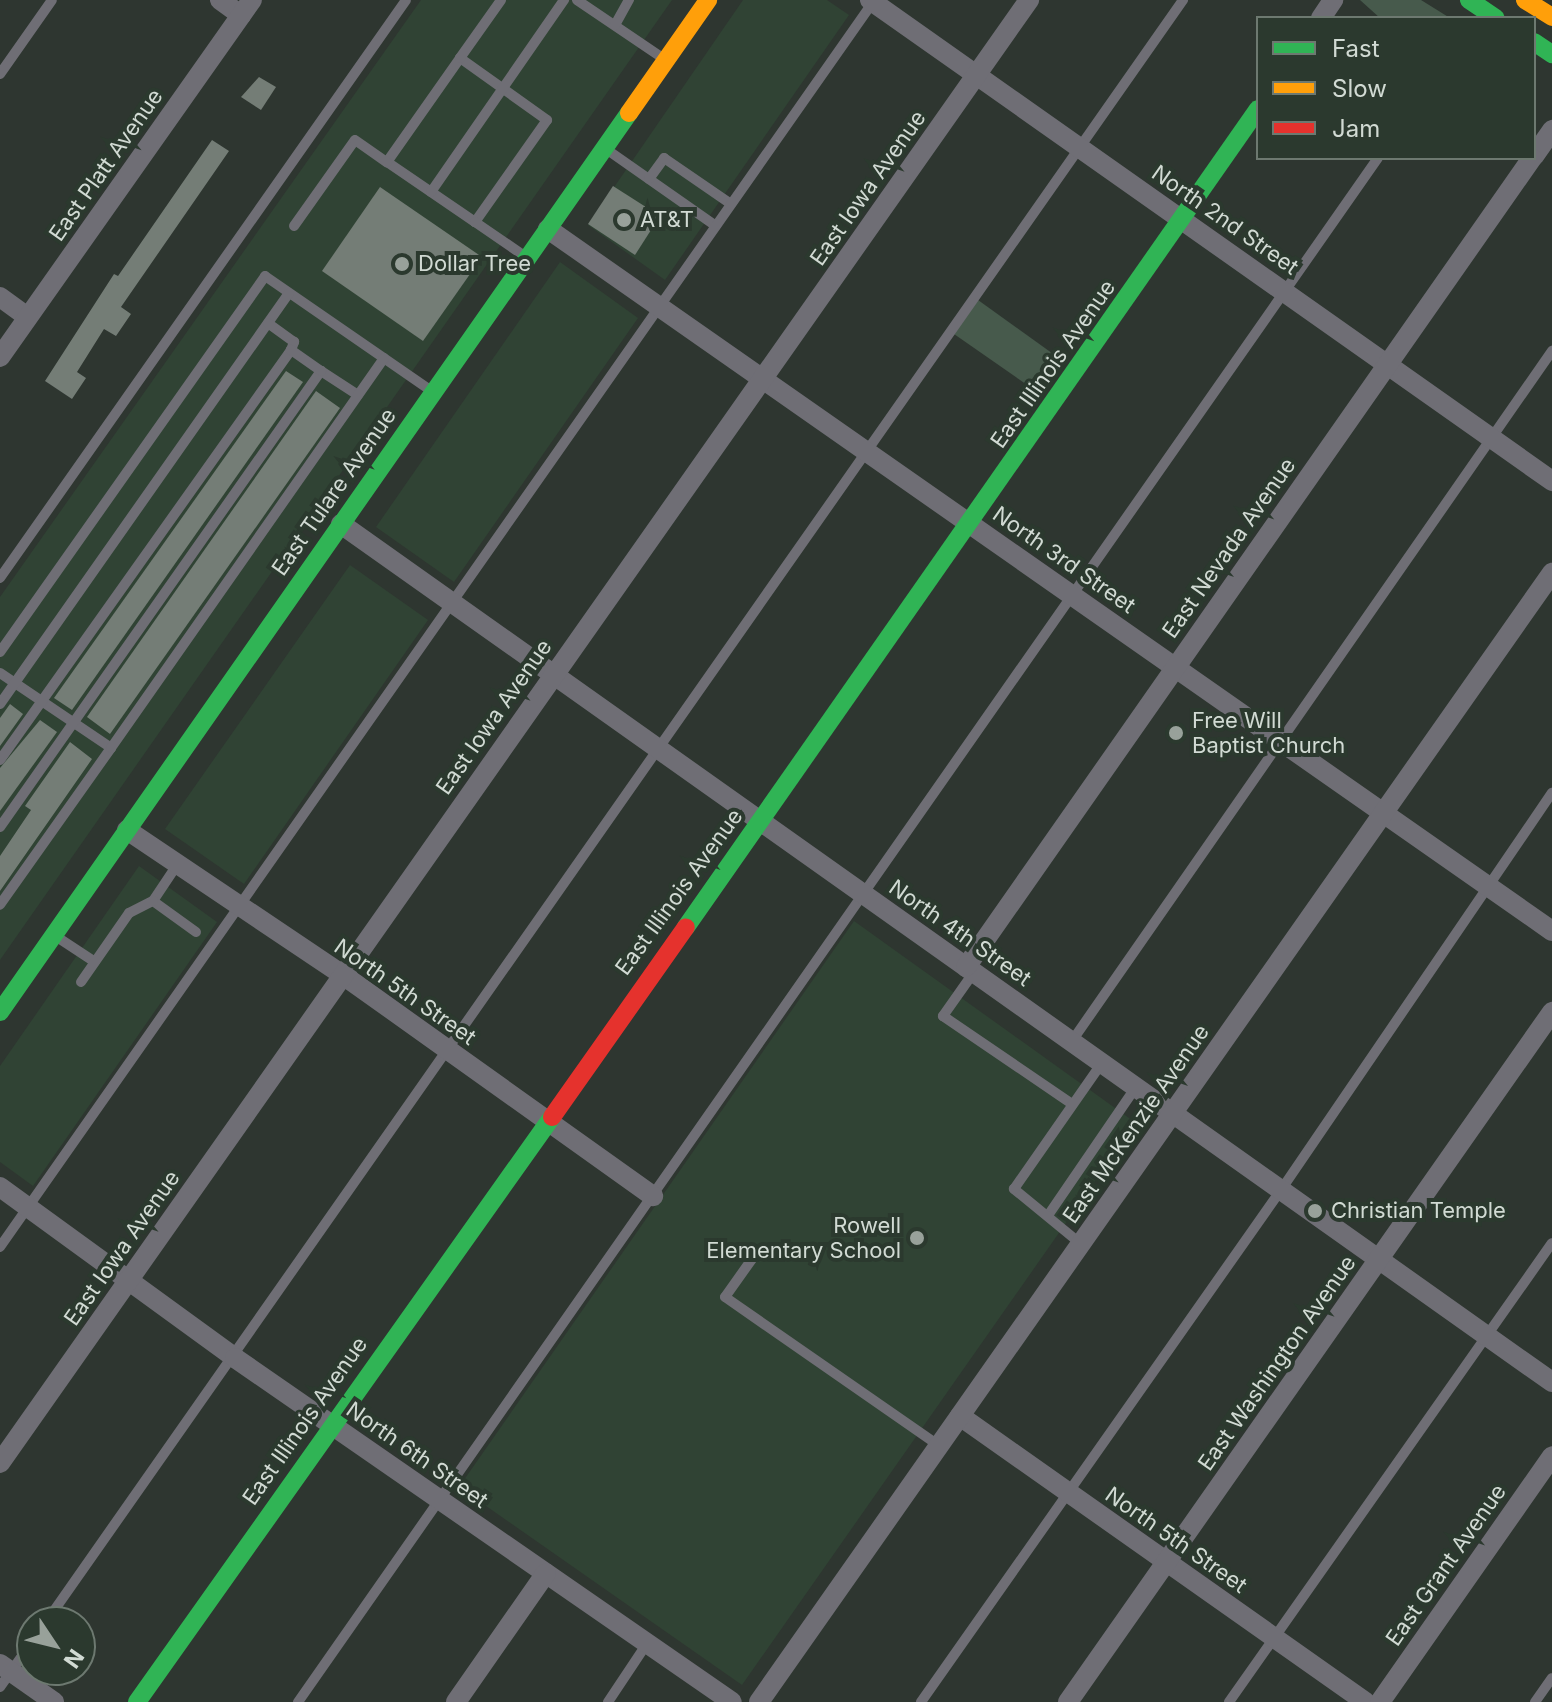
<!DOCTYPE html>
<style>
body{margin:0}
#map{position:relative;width:1552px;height:1702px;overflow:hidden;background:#2e3630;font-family:Inter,sans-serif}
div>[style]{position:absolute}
.built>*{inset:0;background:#304334}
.green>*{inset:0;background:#475a4c}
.building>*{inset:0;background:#747d76}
.lane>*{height:10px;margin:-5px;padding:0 5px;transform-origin:5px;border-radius:5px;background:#6f6e75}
.street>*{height:20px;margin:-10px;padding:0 10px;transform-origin:10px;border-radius:10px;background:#6f6e75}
.fast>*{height:18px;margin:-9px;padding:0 9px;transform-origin:9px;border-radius:9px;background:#30b455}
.slow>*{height:18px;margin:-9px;padding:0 9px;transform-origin:9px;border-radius:9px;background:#ff9f0a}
.jam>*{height:18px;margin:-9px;padding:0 9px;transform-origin:9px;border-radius:9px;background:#e5322d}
.dots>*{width:22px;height:22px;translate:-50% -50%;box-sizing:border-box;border:4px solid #2b392e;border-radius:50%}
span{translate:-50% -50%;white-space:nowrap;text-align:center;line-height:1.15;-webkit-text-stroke:8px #2b392e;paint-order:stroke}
.street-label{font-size:22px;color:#d1dad3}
.poi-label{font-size:22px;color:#d1dad3}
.left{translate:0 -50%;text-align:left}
.right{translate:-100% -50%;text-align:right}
.legend{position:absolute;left:1256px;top:16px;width:280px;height:144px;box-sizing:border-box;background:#2b392e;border:2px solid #6d7970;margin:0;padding:10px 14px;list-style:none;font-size:24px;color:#d1dad3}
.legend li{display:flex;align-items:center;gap:16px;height:40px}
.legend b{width:40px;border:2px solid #6d7970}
.north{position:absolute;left:16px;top:1606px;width:80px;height:80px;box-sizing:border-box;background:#2b392e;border:2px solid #6d7970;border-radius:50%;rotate:125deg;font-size:22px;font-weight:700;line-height:32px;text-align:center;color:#d1dad3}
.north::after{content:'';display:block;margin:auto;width:28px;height:36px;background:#98a19a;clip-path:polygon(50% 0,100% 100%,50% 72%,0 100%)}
</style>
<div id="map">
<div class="built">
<i style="clip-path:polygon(421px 0,672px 0,0 960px,0 597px)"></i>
<i style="clip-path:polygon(743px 0,827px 0,849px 15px,665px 280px,588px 225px)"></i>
<i style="clip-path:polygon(560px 262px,638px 318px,454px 582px,376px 527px)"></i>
<i style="clip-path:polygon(350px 565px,428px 620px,244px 884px,165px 829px)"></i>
<i style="clip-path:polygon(139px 866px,217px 922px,33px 1186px,0 1162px,0 1066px)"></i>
<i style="clip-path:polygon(854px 921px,1136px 1123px,742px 1685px,459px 1487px)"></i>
</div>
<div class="green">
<i style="clip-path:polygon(1360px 0,1421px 0,1450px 18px,1380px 18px)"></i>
<i style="clip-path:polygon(978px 300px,1056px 356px,1033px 389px,954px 334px)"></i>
</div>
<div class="building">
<i style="clip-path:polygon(259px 77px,276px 87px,261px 110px,241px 97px)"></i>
<i style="clip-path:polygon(212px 140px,229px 151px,121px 307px,131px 314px,116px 336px,104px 329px,77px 372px,86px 378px,72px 399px,45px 381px,114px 274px,118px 276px)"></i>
<i style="clip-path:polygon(613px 186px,660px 216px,635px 255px,588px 224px)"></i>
<i style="clip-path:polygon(380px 187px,482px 257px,423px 341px,322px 271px)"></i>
<i style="clip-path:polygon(286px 371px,303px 382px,72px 710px,54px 698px)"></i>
<i style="clip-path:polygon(316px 391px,340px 408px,110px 734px,87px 717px)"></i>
<i style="clip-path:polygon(10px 704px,23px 714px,0 746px,0 718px)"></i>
<i style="clip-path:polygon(40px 720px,57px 732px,0 811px,0 768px)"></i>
<i style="clip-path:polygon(70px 742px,92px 759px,0 891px,0 856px,31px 810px,25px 806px)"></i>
</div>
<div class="lane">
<i style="left:577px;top:0;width:105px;rotate:34.1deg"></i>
<i style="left:615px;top:25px;width:29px;rotate:-61deg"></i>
<i style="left:460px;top:58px;width:107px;rotate:35.5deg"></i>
<i style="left:547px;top:120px;width:125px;rotate:125.2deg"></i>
<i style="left:475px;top:222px;width:107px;rotate:-145.7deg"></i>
<i style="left:387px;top:162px;width:127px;rotate:-54.9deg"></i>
<i style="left:460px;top:58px;width:71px;rotate:-54.7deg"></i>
<i style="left:0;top:74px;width:90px;rotate:-54.9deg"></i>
<i style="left:606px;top:149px;width:134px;rotate:35deg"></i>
<i style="left:649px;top:179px;width:26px;rotate:-54deg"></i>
<i style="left:664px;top:158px;width:81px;rotate:34.5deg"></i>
<i style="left:431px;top:192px;width:234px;rotate:-55.3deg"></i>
<i style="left:475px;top:222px;width:62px;rotate:34.5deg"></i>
<i style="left:294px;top:226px;width:105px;rotate:-54.7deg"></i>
<i style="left:355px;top:140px;width:39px;rotate:35deg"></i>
<i style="left:321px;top:371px;width:44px;rotate:33deg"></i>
<i style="left:0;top:578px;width:706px;rotate:-54.91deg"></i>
<i style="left:0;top:652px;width:460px;rotate:-54.8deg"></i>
<i style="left:265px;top:276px;width:203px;rotate:34.6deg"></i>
<i style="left:0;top:673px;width:134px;rotate:34deg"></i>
<i style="left:111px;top:748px;width:192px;rotate:125.3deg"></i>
<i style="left:0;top:704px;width:502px;rotate:-54.89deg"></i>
<i style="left:111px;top:748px;width:476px;rotate:-55deg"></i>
<i style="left:0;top:760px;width:503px;rotate:-54.63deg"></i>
<i style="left:291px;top:350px;width:9px;rotate:-69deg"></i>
<i style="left:294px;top:342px;width:32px;rotate:-144deg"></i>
<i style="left:0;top:827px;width:558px;rotate:-54.86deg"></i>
<i style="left:321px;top:371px;width:37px;rotate:-145deg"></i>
<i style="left:177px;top:865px;width:43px;rotate:123.7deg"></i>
<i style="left:153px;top:901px;width:53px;rotate:35.8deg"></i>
<i style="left:57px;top:937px;width:45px;rotate:33.3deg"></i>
<i style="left:974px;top:972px;width:54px;rotate:125.2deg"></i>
<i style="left:943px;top:1016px;width:156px;rotate:34.3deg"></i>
<i style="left:81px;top:982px;width:84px;rotate:-55.2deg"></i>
<i style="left:129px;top:913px;width:27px;rotate:-27deg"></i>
<i style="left:1072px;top:1041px;width:841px;rotate:-55.18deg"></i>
<i style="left:1049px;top:1214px;width:154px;rotate:-55.6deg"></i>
<i style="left:1081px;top:1244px;width:87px;rotate:-140.6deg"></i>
<i style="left:1014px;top:1189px;width:154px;rotate:-55.1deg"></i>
<i style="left:0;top:1247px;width:1521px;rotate:-54.96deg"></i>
<i style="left:757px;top:1252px;width:55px;rotate:125.4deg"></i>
<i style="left:725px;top:1297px;width:261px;rotate:34.8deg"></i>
<i style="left:46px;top:1622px;width:1981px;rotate:-54.97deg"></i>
<i style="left:0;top:1687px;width:55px;rotate:-54.6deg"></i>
<i style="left:298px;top:1702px;width:1884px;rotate:-55.03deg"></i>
<i style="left:608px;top:1702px;width:72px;rotate:-56.3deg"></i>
<i style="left:921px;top:1702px;width:626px;rotate:-54.89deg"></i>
<i style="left:1281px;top:1190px;width:481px;rotate:-55.7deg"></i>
<i style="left:1229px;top:1702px;width:561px;rotate:-54.87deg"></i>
<i style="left:1535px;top:1702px;width:29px;rotate:-55deg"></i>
</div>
<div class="street">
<i style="left:220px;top:0;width:26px;rotate:36deg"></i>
<i style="left:870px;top:0;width:835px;rotate:35.19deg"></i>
<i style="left:1321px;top:18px;width:22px;rotate:-56deg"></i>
<i style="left:1534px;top:156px;width:32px;rotate:-55deg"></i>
<i style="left:548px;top:229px;width:1225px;rotate:34.96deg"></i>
<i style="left:0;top:297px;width:34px;rotate:36deg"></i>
<i style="left:0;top:357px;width:437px;rotate:-54.8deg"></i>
<i style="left:341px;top:524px;width:1484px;rotate:35.32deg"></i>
<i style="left:127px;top:830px;width:260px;rotate:33.9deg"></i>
<i style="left:343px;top:975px;width:381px;rotate:35.5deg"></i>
<i style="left:966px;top:967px;width:987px;rotate:-55.02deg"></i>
<i style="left:0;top:1187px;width:291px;rotate:36deg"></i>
<i style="left:235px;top:1358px;width:604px;rotate:34.69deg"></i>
<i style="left:960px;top:1416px;width:496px;rotate:35.2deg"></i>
<i style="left:0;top:1463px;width:1789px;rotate:-54.88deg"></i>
<i style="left:0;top:1664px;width:66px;rotate:35.1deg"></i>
<i style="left:456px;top:1702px;width:157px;rotate:-55.1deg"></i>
<i style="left:759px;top:1702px;width:1380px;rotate:-54.92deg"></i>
<i style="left:1068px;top:1702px;width:843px;rotate:-54.95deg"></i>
<i style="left:1380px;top:1702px;width:300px;rotate:-55deg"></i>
</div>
<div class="fast">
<i style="left:1469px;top:0;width:32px;rotate:34deg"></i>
<i style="left:1534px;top:42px;width:22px;rotate:34deg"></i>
<i style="left:686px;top:927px;width:998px;rotate:-55.04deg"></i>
<i style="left:0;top:1012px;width:1097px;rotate:-55.02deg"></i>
<i style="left:137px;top:1702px;width:717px;rotate:-54.65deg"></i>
</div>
<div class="slow">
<i style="left:1525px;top:0;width:32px;rotate:32deg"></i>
<i style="left:629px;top:113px;width:138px;rotate:-55deg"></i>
</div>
<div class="jam">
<i style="left:552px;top:1117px;width:232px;rotate:-54.8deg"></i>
</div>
<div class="dots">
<i style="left:624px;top:220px;background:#98a19a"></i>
<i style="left:402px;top:264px;background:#98a19a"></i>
<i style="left:1176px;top:733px;background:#98a19a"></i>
<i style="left:1315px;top:1211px;background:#98a19a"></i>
<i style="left:917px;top:1238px;background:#98a19a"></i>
</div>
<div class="street-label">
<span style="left:106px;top:165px;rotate:-55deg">East Platt Avenue</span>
<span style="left:868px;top:188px;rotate:-55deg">East Iowa Avenue</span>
<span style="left:1225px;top:220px;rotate:35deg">North 2nd Street</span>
<span style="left:1053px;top:364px;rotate:-55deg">East Illinois Avenue</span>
<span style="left:334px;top:492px;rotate:-55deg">East Tulare Avenue</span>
<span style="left:1229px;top:548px;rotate:-55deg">East Nevada Avenue</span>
<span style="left:1064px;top:560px;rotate:35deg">North 3rd Street</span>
<span style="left:494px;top:717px;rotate:-55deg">East Iowa Avenue</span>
<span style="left:679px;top:892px;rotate:-54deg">East Illinois Avenue</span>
<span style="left:960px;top:933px;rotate:35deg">North 4th Street</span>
<span style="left:405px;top:992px;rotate:35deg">North 5th Street</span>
<span style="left:1136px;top:1124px;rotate:-55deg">East McKenzie Avenue</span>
<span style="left:122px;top:1248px;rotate:-55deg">East Iowa Avenue</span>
<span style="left:1277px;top:1363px;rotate:-55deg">East Washington Avenue</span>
<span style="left:305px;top:1421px;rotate:-55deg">East Illinois Avenue</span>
<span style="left:417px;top:1455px;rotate:35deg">North 6th Street</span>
<span style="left:1176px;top:1540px;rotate:35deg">North 5th Street</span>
<span style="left:1446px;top:1565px;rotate:-55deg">East Grant Avenue</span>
</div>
<div class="poi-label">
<span class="left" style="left:640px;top:220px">AT&amp;T</span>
<span class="left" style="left:418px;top:264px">Dollar Tree</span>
<span class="left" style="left:1192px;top:733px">Free Will<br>Baptist Church</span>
<span class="left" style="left:1331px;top:1211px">Christian Temple</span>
<span class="right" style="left:901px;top:1238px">Rowell<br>Elementary School</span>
</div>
<ul class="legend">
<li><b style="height:10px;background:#30b455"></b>Fast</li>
<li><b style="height:10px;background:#ff9f0a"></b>Slow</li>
<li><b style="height:10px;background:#e5322d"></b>Jam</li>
</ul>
<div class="north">N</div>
</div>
